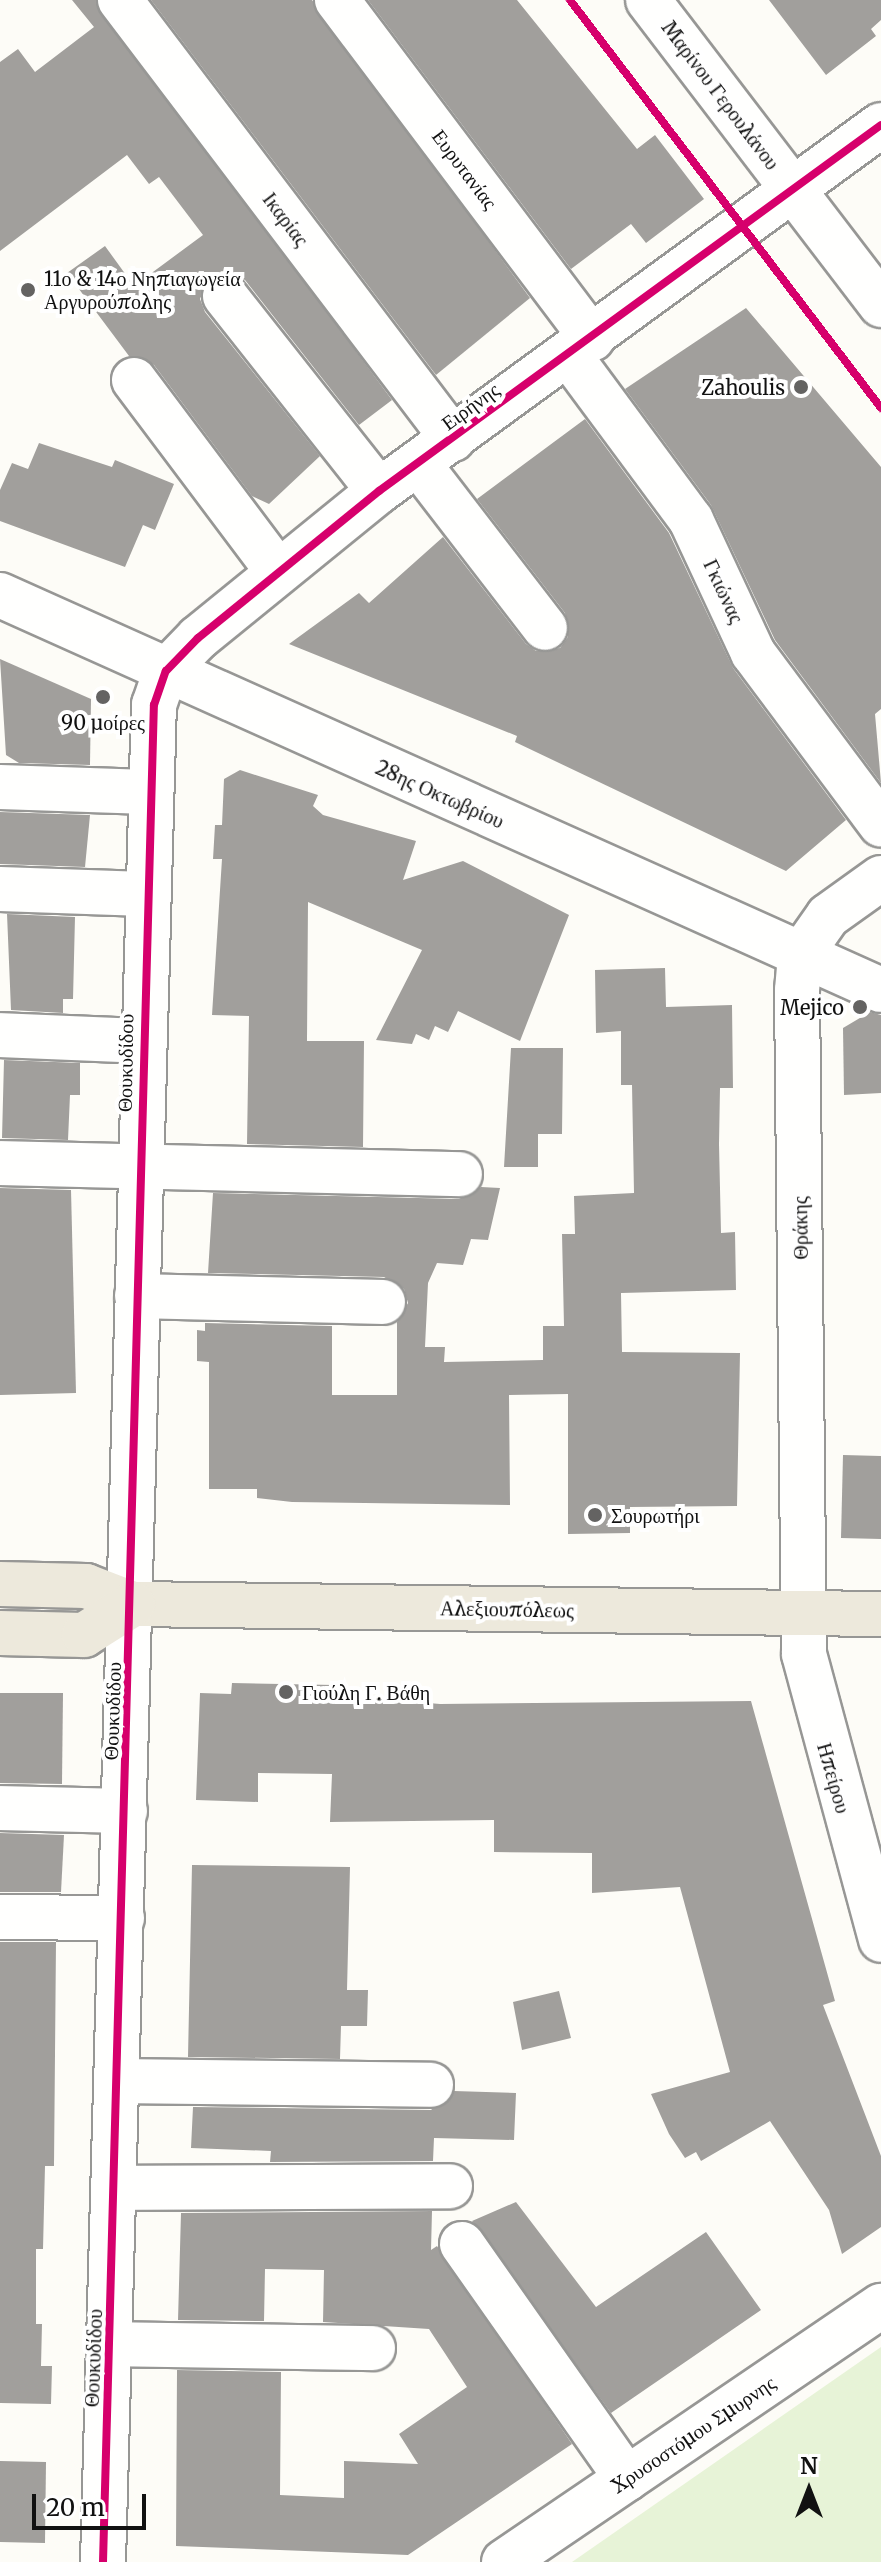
<!DOCTYPE html>
<meta charset="utf-8">
<style>
body{margin:0}
#map{position:relative;width:881px;height:2562px;overflow:hidden;background:#fdfcf7;font-family:Merriweather,serif}
div>[style]{position:absolute}
.green>*{inset:0;background:#e7f3d7}
.building>*{inset:0;background:#a19f9c}
.roads{filter:drop-shadow(2px 0 #979795) drop-shadow(-2px 0 #979795) drop-shadow(0 2px #979795) drop-shadow(0 -2px #979795)}
.minor>*{height:44px;margin:-22px;padding:0 22px;transform-origin:22px;border-radius:22px;background:#fffffe}
.major>*{height:44px;margin:-22px;padding:0 22px;transform-origin:22px;border-radius:22px;background:#ede9dc}
.cycleway>*{height:8px;margin:-4px;padding:0 4px;transform-origin:4px;border-radius:4px;background:#d6006c}
.dots>*{width:22px;height:22px;translate:-50% -50%;box-sizing:border-box;border:4px solid #fff;border-radius:50%}
span{translate:-50% -50%;white-space:nowrap;text-align:center;line-height:1.15;-webkit-text-stroke:8px #fff;paint-order:stroke}
.street-label{font-size:20px;color:#111}
.poi-label{font-size:20px;color:#111}
.left{translate:0 -50%;text-align:left}
.right{translate:-100% -50%;text-align:right}
.north{position:absolute;left:769px;top:2450px;width:80px;height:80px;-webkit-text-stroke:6px #fff;paint-order:stroke;rotate:0deg;font-size:22px;font-weight:700;line-height:32px;text-align:center;color:#111}
.north::after{content:'';display:block;margin:auto;width:28px;height:36px;background:#111;clip-path:polygon(50% 0,100% 100%,50% 72%,0 100%)}
.scale{position:absolute;left:32px;top:2494px;width:114px;height:36px;box-sizing:border-box;border:4px solid #111;border-top:0;padding-left:10px;font-size:24px;line-height:28px;white-space:nowrap;color:#111;-webkit-text-stroke:6px #fff;paint-order:stroke}
</style>
<div id="map">
<div class="green">
<i style="clip-path:polygon(881px 2347px,881px 2562px,572px 2562px)"></i>
</div>
<div class="building">
<i style="clip-path:polygon(72px 0,96px 0,392px 400px,359px 425px,245px 280px,222px 271px,209px 277px,200px 299px,205px 312px,320px 456px,269px 504px,252px 496px,154px 365px,129px 356px,67px 273px,105px 246px,134px 286px,203px 235px,159px 177px,149px 184px,127px 155px,0 251px,0 62px,18px 49px,35px 72px,94px 27px)"></i>
<i style="clip-path:polygon(151px 0,312px 0,530px 298px,436px 375px)"></i>
<i style="clip-path:polygon(368px 0,517px 0,637px 149px,655px 135px,704px 199px,646px 243px,631px 224px,571px 269px)"></i>
<i style="clip-path:polygon(769px 0,881px 0,881px 20px,871px 29px,876px 36px,826px 75px)"></i>
<i style="clip-path:polygon(746px 308px,881px 467px,881px 709px,875px 714px,881px 783px,775px 640px,711px 505px,625px 389px)"></i>
<i style="clip-path:polygon(585px 419px,669px 533px,733px 668px,846px 820px,786px 871px,515px 742px,517px 736px,289px 644px,359px 593px,369px 603px,443px 537px,526px 644px,536px 651px,560px 648px,568px 637px,565px 613px,477px 499px)"></i>
<i style="clip-path:polygon(39px 443px,112px 467px,115px 460px,174px 484px,155px 530px,143px 525px,125px 567px,0 521px,0 490px,12px 463px,28px 469px)"></i>
<i style="clip-path:polygon(0 659px,91px 699px,90px 765px,19px 763px,6px 755px)"></i>
<i style="clip-path:polygon(240px 770px,318px 795px,313px 806px,323px 815px,416px 841px,403px 880px,463px 861px,569px 915px,520px 1041px,458px 1011px,448px 1032px,435px 1026px,429px 1040px,416px 1034px,412px 1044px,376px 1040px,422px 950px,308px 902px,307px 1041px,364px 1041px,363px 1147px,247px 1144px,249px 1016px,212px 1015px,222px 859px,213px 859px,215px 825px,222px 825px,224px 779px)"></i>
<i style="clip-path:polygon(0 812px,90px 815px,85px 867px,0 864px)"></i>
<i style="clip-path:polygon(7px 914px,75px 917px,73px 999px,63px 999px,63px 1013px,11px 1010px)"></i>
<i style="clip-path:polygon(665px 968px,666px 1007px,732px 1005px,733px 1088px,720px 1088px,719px 1144px,721px 1233px,735px 1232px,736px 1290px,621px 1293px,622px 1352px,740px 1353px,737px 1506px,630px 1507px,630px 1533px,568px 1534px,568px 1394px,509px 1395px,510px 1505px,292px 1502px,257px 1498px,257px 1489px,209px 1489px,209px 1362px,197px 1361px,197px 1330px,205px 1331px,205px 1323px,332px 1326px,332px 1395px,397px 1395px,397px 1322px,408px 1303px,404px 1289px,384px 1277px,208px 1273px,213px 1193px,459px 1199px,481px 1187px,500px 1188px,488px 1240px,471px 1239px,463px 1265px,437px 1263px,428px 1283px,425px 1347px,445px 1347px,444px 1362px,543px 1360px,543px 1326px,564px 1326px,562px 1234px,575px 1234px,574px 1196px,634px 1193px,632px 1085px,621px 1085px,621px 1031px,596px 1033px,595px 970px)"></i>
<i style="clip-path:polygon(870px 1012px,881px 1015px,881px 1093px,844px 1095px,843px 1028px)"></i>
<i style="clip-path:polygon(511px 1048px,563px 1048px,562px 1134px,538px 1134px,538px 1167px,504px 1167px)"></i>
<i style="clip-path:polygon(4px 1060px,80px 1063px,80px 1095px,70px 1095px,68px 1140px,2px 1138px)"></i>
<i style="clip-path:polygon(0 1188px,71px 1190px,76px 1393px,0 1395px)"></i>
<i style="clip-path:polygon(843px 1455px,881px 1456px,881px 1539px,841px 1538px)"></i>
<i style="clip-path:polygon(232px 1683px,334px 1685px,332px 1695px,440px 1704px,751px 1701px,835px 2001px,823px 2005px,881px 2156px,881px 2227px,842px 2254px,829px 2210px,770px 2121px,701px 2161px,696px 2152px,685px 2158px,669px 2134px,651px 2094px,730px 2072px,680px 1887px,592px 1893px,592px 1853px,494px 1852px,494px 1820px,330px 1822px,332px 1774px,258px 1773px,258px 1802px,196px 1800px,200px 1693px,231px 1694px)"></i>
<i style="clip-path:polygon(0 1693px,63px 1693px,62px 1784px,0 1783px)"></i>
<i style="clip-path:polygon(0 1833px,64px 1835px,61px 1892px,0 1892px)"></i>
<i style="clip-path:polygon(192px 1865px,350px 1867px,347px 1990px,368px 1990px,367px 2026px,341px 2026px,340px 2059px,188px 2057px)"></i>
<i style="clip-path:polygon(0 1942px,56px 1942px,54px 2166px,45px 2166px,43px 2249px,36px 2249px,36px 2324px,42px 2324px,41px 2366px,52px 2366px,51px 2404px,0 2403px)"></i>
<i style="clip-path:polygon(559px 1991px,571px 2038px,522px 2050px,513px 2002px)"></i>
<i style="clip-path:polygon(454px 2091px,516px 2093px,514px 2140px,434px 2138px,433px 2161px,270px 2162px,271px 2151px,191px 2148px,193px 2107px,431px 2110px)"></i>
<i style="clip-path:polygon(516px 2202px,596px 2307px,706px 2232px,761px 2310px,611px 2413px,472px 2221px)"></i>
<i style="clip-path:polygon(432px 2211px,431px 2250px,437px 2246px,572px 2444px,408px 2555px,176px 2546px,177px 2370px,281px 2372px,280px 2495px,344px 2498px,344px 2461px,418px 2464px,399px 2434px,467px 2387px,429px 2329px,323px 2322px,324px 2270px,265px 2269px,264px 2321px,178px 2320px,181px 2213px)"></i>
<i style="clip-path:polygon(0 2461px,46px 2462px,45px 2543px,0 2542px)"></i>
</div>
<div class="roads">
<div class="minor">
<i style="left:120px;top:0;width:551px;rotate:52.82deg"></i>
<i style="left:337px;top:0;width:424px;rotate:53deg"></i>
<i style="left:648px;top:0;width:384px;rotate:52.6deg"></i>
<i style="left:225px;top:296px;width:248px;rotate:51.7deg"></i>
<i style="left:569px;top:355px;width:205px;rotate:53.5deg"></i>
<i style="left:691px;top:520px;width:147px;rotate:65deg"></i>
<i style="left:753px;top:653px;width:214px;rotate:53.3deg"></i>
<i style="left:134px;top:380px;width:240px;rotate:53.1deg"></i>
<i style="left:418px;top:463px;width:208px;rotate:52.4deg"></i>
<i style="left:0;top:595px;width:965px;rotate:24.15deg"></i>
<i style="left:0;top:787px;width:148px;rotate:1.9deg"></i>
<i style="left:881px;top:878px;width:65px;rotate:144.4deg"></i>
<i style="left:828px;top:916px;width:49px;rotate:125deg"></i>
<i style="left:800px;top:956px;width:34px;rotate:95deg"></i>
<i style="left:797px;top:990px;width:664px;rotate:89.4deg"></i>
<i style="left:804px;top:1654px;width:296px;rotate:74.9deg"></i>
<i style="left:0;top:889px;width:145px;rotate:2deg"></i>
<i style="left:0;top:1035px;width:142px;rotate:2.4deg"></i>
<i style="left:0;top:1163px;width:460px;rotate:1.4deg"></i>
<i style="left:137px;top:1296px;width:246px;rotate:1.4deg"></i>
<i style="left:0;top:1808px;width:125px;rotate:1.4deg"></i>
<i style="left:0;top:1917px;width:122px;rotate:0.5deg"></i>
<i style="left:117px;top:2081px;width:314px;rotate:0.7deg"></i>
<i style="left:114px;top:2188px;width:336px;rotate:-0.3deg"></i>
<i style="left:462px;top:2244px;width:287px;rotate:54.9deg"></i>
<i style="left:109px;top:2344px;width:264px;rotate:0.9deg"></i>
<i style="left:103px;top:2562px;width:1858px;rotate:-88.43deg"></i>
<i style="left:154px;top:705px;width:36px;rotate:-71deg"></i>
<i style="left:166px;top:671px;width:46px;rotate:-45.9deg"></i>
<i style="left:198px;top:638px;width:233px;rotate:-39.1deg"></i>
<i style="left:379px;top:491px;width:621px;rotate:-36.1deg"></i>
<i style="left:504px;top:2562px;width:456px;rotate:-34.2deg"></i>
</div>
<div class="major">
<i style="left:0;top:1584px;width:86px;rotate:1.3deg"></i>
<i style="left:86px;top:1586px;width:50px;rotate:21deg"></i>
<i style="left:133px;top:1604px;width:748px;rotate:0.77deg"></i>
<i style="left:0;top:1633px;width:84px;rotate:1.4deg"></i>
<i style="left:84px;top:1635px;width:58px;rotate:-32.3deg"></i>
</div>
</div>
<div class="cycleway">
<i style="left:570px;top:0;width:513px;rotate:52.68deg"></i>
<i style="left:103px;top:2562px;width:1858px;rotate:-88.43deg"></i>
<i style="left:154px;top:705px;width:36px;rotate:-71deg"></i>
<i style="left:166px;top:671px;width:46px;rotate:-45.9deg"></i>
<i style="left:198px;top:638px;width:233px;rotate:-39.1deg"></i>
<i style="left:379px;top:491px;width:621px;rotate:-36.1deg"></i>
</div>
<div class="dots">
<i style="left:28px;top:290px;background:#646362"></i>
<i style="left:801px;top:387px;background:#646362"></i>
<i style="left:103px;top:697px;background:#646362"></i>
<i style="left:860px;top:1007px;background:#646362"></i>
<i style="left:595px;top:1515px;background:#646362"></i>
<i style="left:286px;top:1692px;background:#646362"></i>
</div>
<div class="street-label">
<span style="left:721px;top:95px;rotate:53deg">Μαρίνου Γερουλάνου</span>
<span style="left:465px;top:169px;rotate:53deg">Ευρυτανίας</span>
<span style="left:286px;top:219px;rotate:53deg">Ικαρίας</span>
<span style="left:470px;top:406px;rotate:-36deg">Ειρήνης</span>
<span style="left:724px;top:591px;rotate:65deg">Γκιώνας</span>
<span style="left:440px;top:794px;rotate:24deg">28ης Οκτωβρίου</span>
<span style="left:125px;top:1063px;rotate:-89deg">Θουκυδίδου</span>
<span style="left:800px;top:1228px;rotate:-91deg">Θράκης</span>
<span style="left:507px;top:1609px;rotate:1deg">Αλεξιουπόλεως</span>
<span style="left:112px;top:1711px;rotate:-88deg">Θουκυδίδου</span>
<span style="left:834px;top:1778px;rotate:74deg">Ηπείρου</span>
<span style="left:93px;top:2358px;rotate:-88deg">Θουκυδίδου</span>
<span style="left:693px;top:2434px;rotate:-34deg">Χρυσοστόμου Σμυρνης</span>
</div>
<div class="poi-label">
<span class="left" style="left:44px;top:290px">11ο &amp; 14ο Νηπιαγωγεία<br>Αργυρούπολης</span>
<span class="right" style="left:785px;top:387px">Zahoulis</span>
<span style="left:103px;top:722px">90 μοίρες</span>
<span class="right" style="left:844px;top:1007px">Mejico</span>
<span class="left" style="left:611px;top:1515px">Σουρωτήρι</span>
<span class="left" style="left:302px;top:1692px">Γιούλη Γ. Βάθη</span>
</div>
<div class="north">N</div>
<div class="scale">20 m</div>
</div>
